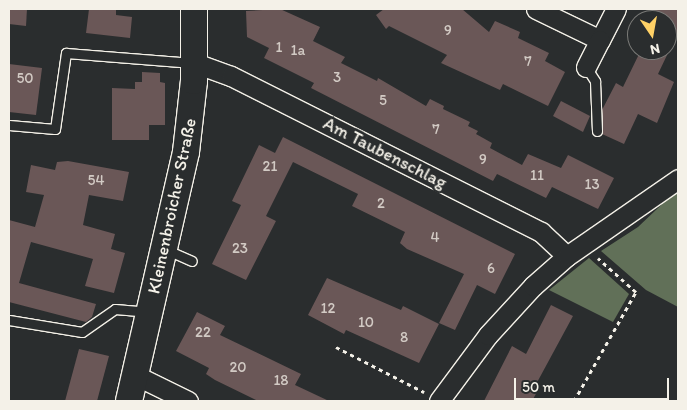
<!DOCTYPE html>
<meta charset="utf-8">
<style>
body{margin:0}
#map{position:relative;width:687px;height:410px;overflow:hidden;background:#2a2d2e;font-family:Itim,sans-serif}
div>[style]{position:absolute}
.green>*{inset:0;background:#617058}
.building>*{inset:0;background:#6a5757}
.path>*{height:3px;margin-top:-1.5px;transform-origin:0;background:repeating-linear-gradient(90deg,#f4f1e8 0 4px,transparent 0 8px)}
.roads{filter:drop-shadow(1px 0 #f4f1e8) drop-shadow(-1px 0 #f4f1e8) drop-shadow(0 1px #f4f1e8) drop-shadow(0 -1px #f4f1e8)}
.lane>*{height:9px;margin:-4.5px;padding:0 4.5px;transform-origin:4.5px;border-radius:4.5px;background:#2a2d2e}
.street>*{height:19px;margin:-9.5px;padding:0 9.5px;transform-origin:9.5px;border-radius:9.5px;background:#2a2d2e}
.secondary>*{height:26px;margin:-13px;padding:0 13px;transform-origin:13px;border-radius:13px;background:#2a2d2e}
span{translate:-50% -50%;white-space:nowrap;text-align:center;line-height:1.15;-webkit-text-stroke:5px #2a2d2e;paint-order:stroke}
.number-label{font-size:15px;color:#d2cac4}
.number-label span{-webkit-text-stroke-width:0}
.street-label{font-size:18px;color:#f4f1e8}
.frame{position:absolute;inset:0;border:10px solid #f4f1e8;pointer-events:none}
.north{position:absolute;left:627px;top:10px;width:50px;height:50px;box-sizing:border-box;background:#2a2d2e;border:1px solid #7b7b78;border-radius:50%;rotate:168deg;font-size:14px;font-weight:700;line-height:20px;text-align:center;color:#f4f1e8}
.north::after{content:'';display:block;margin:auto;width:18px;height:22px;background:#ffd166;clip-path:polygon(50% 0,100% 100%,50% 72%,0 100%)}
.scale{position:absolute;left:514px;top:378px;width:155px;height:22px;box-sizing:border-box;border:2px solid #f4f1e8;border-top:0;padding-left:6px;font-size:15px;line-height:18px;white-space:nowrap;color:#f4f1e8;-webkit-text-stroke:4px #2a2d2e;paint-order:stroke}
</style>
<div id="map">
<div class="green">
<i style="clip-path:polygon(678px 189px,678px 307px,646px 290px,601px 251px,638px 227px)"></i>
<i style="clip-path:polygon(589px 258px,629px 294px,613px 322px,549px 290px)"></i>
</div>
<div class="building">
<i style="clip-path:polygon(9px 9px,27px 9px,26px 26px,9px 24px)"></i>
<i style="clip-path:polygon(89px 9px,116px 9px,116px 15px,132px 17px,130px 38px,86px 33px)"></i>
<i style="clip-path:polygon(280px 9px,320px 27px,313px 41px,345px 57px,341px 63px,377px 81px,378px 78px,426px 106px,430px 99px,444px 106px,443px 109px,470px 122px,468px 126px,478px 131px,476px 134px,492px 143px,490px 148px,522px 165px,528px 154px,561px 168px,568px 155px,614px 178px,598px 209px,552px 187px,546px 198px,497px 174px,493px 181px,311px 88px,314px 83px,264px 58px,269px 48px,247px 37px,246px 11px)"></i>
<i style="clip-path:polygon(384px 9px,462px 9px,489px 32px,495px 21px,520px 32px,518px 38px,549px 53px,545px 61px,565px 72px,548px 106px,503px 84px,500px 90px,441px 63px,447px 55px,389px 26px,386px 29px,376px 15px)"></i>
<i style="clip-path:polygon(652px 9px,678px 9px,678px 32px,658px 74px,674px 82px,657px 123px,638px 114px,624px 144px,602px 134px,602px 110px,616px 83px,623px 87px,641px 50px,667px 50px,667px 20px,647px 20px)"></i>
<i style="clip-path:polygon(9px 64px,42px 68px,36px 115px,9px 112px)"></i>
<i style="clip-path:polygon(142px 72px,160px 73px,160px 82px,165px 83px,165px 125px,149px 125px,149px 140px,112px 140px,112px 88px,135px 89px,135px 82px,142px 82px)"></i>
<i style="clip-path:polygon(561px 101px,590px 116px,583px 132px,553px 116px)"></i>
<i style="clip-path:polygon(283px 137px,515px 254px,495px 294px,477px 285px,455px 330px,439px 323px,464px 274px,407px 249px,400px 243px,405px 232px,352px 206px,358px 194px,293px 162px,266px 216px,276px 221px,246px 280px,212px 264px,241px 205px,232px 201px,259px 145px,275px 153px)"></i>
<i style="clip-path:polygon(68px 161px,129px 172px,123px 201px,89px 195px,83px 225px,115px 234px,111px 249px,125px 253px,114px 293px,85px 286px,93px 259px,31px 242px,19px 283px,96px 304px,92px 317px,86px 322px,9px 302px,9px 220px,35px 227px,44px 195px,26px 192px,31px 165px,55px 170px,57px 162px)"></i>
<i style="clip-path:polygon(327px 278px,401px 310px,403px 306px,439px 324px,419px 363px,346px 330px,344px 334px,308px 315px)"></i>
<i style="clip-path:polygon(551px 305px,573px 316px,534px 388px,538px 390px,532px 401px,484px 401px,512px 346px,526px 354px)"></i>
<i style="clip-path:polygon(197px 312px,225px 326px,220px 335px,301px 374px,295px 385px,329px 401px,258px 401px,215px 380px,206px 374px,209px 368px,176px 351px)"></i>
<i style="clip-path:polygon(79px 349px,109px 356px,97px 401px,65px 401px)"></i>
</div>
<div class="path">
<i style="left:336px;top:347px;width:99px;rotate:27.1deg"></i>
<i style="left:574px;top:401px;width:125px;rotate:-60.4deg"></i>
<i style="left:636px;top:292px;width:51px;rotate:-138.2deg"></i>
</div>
<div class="roads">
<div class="lane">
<i style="left:586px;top:67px;width:17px;rotate:57deg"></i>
<i style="left:595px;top:81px;width:50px;rotate:87.7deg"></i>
<i style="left:9px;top:125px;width:46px;rotate:5deg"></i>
<i style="left:55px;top:129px;width:77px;rotate:-81.8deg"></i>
<i style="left:66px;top:53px;width:127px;rotate:4.5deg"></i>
<i style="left:167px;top:250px;width:27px;rotate:24deg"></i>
<i style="left:9px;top:320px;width:74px;rotate:9.3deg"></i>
<i style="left:82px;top:332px;width:40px;rotate:-34.9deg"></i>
<i style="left:115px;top:309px;width:32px;rotate:5deg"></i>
</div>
<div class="street">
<i style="left:536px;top:9px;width:71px;rotate:25.8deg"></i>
<i style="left:600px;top:40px;width:35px;rotate:-63deg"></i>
<i style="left:195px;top:63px;width:38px;rotate:20deg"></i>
<i style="left:231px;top:76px;width:347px;rotate:26.7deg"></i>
<i style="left:541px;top:232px;width:35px;rotate:43deg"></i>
<i style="left:586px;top:67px;width:30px;rotate:-63deg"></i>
<i style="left:135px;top:375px;width:59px;rotate:26.1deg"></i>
<i style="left:439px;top:401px;width:82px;rotate:-53.4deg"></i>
<i style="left:488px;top:335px;width:67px;rotate:-47.4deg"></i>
<i style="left:533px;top:286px;width:45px;rotate:-41.4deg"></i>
<i style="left:567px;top:256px;width:135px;rotate:-34.7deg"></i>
</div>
<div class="secondary">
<i style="left:129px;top:401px;width:255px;rotate:-77.1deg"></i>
<i style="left:186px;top:152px;width:71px;rotate:-83.6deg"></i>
<i style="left:194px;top:81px;width:72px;rotate:-90deg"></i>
</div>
</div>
<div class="number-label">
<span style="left:448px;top:31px">9</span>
<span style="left:279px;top:48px">1</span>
<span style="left:298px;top:51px">1a</span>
<span style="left:528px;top:62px">7</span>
<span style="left:337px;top:78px">3</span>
<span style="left:25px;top:79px">50</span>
<span style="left:383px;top:101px">5</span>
<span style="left:436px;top:130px">7</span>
<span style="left:483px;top:160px">9</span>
<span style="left:270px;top:167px">21</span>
<span style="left:537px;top:176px">11</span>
<span style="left:96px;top:181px">54</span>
<span style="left:592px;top:185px">13</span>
<span style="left:381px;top:204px">2</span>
<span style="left:435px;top:238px">4</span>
<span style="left:240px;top:249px">23</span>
<span style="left:491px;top:269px">6</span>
<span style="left:328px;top:309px">12</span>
<span style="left:366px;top:323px">10</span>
<span style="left:203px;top:333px">22</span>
<span style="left:404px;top:338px">8</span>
<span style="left:238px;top:368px">20</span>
<span style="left:281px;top:381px">18</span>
</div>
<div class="street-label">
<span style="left:385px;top:153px;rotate:27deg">Am Taubenschlag</span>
<span style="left:172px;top:206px;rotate:-78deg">Kleinenbroicher Straße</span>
</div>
<div class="frame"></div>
<div class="north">N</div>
<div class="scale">50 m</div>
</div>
